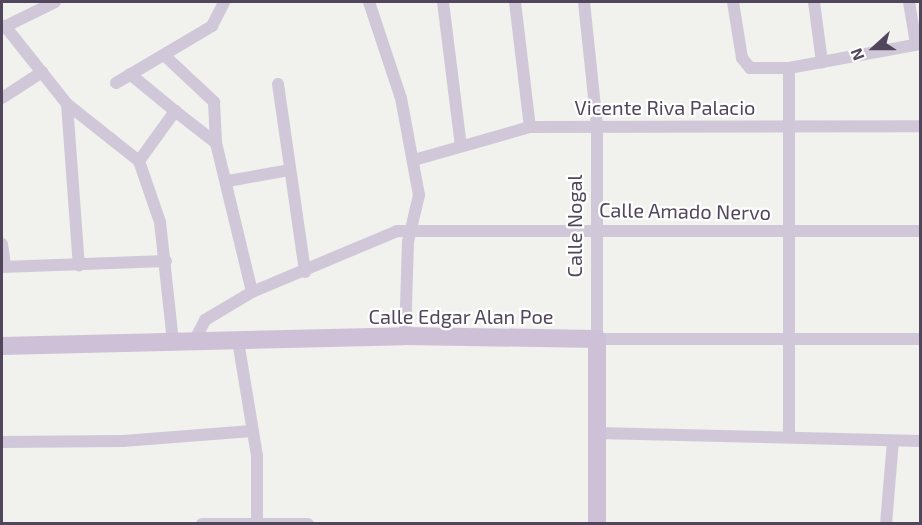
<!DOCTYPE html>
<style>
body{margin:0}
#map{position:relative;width:922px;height:525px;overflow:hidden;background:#f1f1ee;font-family:"Exo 2",sans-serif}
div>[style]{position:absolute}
.street>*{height:12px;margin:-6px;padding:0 6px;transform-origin:6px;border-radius:6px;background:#d0c8d8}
.secondary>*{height:18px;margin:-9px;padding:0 9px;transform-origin:9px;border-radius:9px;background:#cec1d7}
span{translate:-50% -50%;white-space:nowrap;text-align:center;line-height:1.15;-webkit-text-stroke:4.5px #fff;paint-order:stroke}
.street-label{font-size:20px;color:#52465c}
.frame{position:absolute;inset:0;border:3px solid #52465c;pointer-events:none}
.north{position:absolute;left:844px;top:18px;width:60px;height:60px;-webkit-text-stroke:4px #fff;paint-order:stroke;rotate:249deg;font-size:16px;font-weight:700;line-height:24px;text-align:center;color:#52465c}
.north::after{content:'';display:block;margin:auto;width:21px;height:27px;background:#52465c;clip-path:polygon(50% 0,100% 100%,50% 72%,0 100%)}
</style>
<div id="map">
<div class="street">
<i style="left:369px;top:2px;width:101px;rotate:71.6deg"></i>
<i style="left:401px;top:98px;width:99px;rotate:79.5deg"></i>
<i style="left:419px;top:195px;width:48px;rotate:103.2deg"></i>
<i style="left:408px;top:242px;width:94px;rotate:91.8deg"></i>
<i style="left:443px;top:2px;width:145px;rotate:82.9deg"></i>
<i style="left:515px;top:2px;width:126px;rotate:83.2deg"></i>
<i style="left:584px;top:2px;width:125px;rotate:84deg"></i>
<i style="left:597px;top:126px;width:213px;rotate:90deg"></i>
<i style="left:597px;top:339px;width:323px"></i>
<i style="left:733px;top:2px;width:57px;rotate:80.9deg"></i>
<i style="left:742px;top:58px;width:13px;rotate:51deg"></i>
<i style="left:750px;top:68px;width:39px"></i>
<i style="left:789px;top:68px;width:133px;rotate:-10.4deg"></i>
<i style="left:814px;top:2px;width:61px;rotate:82.4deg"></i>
<i style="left:909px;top:2px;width:43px;rotate:80.5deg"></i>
<i style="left:5px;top:26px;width:100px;rotate:51.5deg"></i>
<i style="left:67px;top:104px;width:92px;rotate:38.4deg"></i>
<i style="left:139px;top:161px;width:65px;rotate:71deg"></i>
<i style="left:160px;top:222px;width:120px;rotate:83.8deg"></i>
<i style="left:2px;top:28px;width:59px;rotate:-26.1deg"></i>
<i style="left:164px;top:55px;width:69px;rotate:43.2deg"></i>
<i style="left:214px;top:102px;width:41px;rotate:87.2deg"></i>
<i style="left:789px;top:68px;width:369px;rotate:90deg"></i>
<i style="left:130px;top:74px;width:58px;rotate:39.4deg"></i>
<i style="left:116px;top:83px;width:112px;rotate:-30.7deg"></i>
<i style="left:212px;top:26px;width:27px;rotate:-63deg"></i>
<i style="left:278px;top:84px;width:190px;rotate:81.8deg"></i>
<i style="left:2px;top:98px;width:48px;rotate:-33deg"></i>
<i style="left:67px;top:104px;width:162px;rotate:85.8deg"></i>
<i style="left:414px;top:160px;width:121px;rotate:-15.9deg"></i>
<i style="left:530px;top:127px;width:390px;rotate:-0.1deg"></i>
<i style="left:139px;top:161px;width:62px;rotate:-54.2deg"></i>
<i style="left:175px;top:111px;width:52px;rotate:38deg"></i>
<i style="left:216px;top:143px;width:153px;rotate:76.4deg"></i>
<i style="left:228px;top:181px;width:63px;rotate:-10.1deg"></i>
<i style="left:2px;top:244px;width:22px;rotate:82deg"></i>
<i style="left:2px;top:267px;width:164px;rotate:-2.1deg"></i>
<i style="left:194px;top:341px;width:24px;rotate:-62deg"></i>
<i style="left:205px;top:320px;width:55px;rotate:-30.8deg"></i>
<i style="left:252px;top:292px;width:157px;rotate:-22.8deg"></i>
<i style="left:397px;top:231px;width:523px"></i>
<i style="left:238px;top:341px;width:117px;rotate:80.6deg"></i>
<i style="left:257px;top:456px;width:68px;rotate:90deg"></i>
<i style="left:597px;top:433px;width:323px;rotate:1.4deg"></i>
<i style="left:2px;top:442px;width:121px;rotate:-0.5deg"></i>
<i style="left:123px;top:441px;width:129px;rotate:-4.4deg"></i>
<i style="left:202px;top:524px;width:106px"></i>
<i style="left:886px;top:524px;width:83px;rotate:-85.2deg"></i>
</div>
<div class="secondary">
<i style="left:2px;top:346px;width:403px;rotate:-1.4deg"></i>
<i style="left:405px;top:336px;width:192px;rotate:0.9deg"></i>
<i style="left:597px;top:339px;width:185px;rotate:90deg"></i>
</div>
<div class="street-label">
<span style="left:665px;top:107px">Vicente Riva Palacio</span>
<span style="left:685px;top:211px;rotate:1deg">Calle Amado Nervo</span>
<span style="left:574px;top:226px;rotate:-90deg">Calle Nogal</span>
<span style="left:461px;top:316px">Calle Edgar Alan Poe</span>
</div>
<div class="frame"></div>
<div class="north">N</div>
</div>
